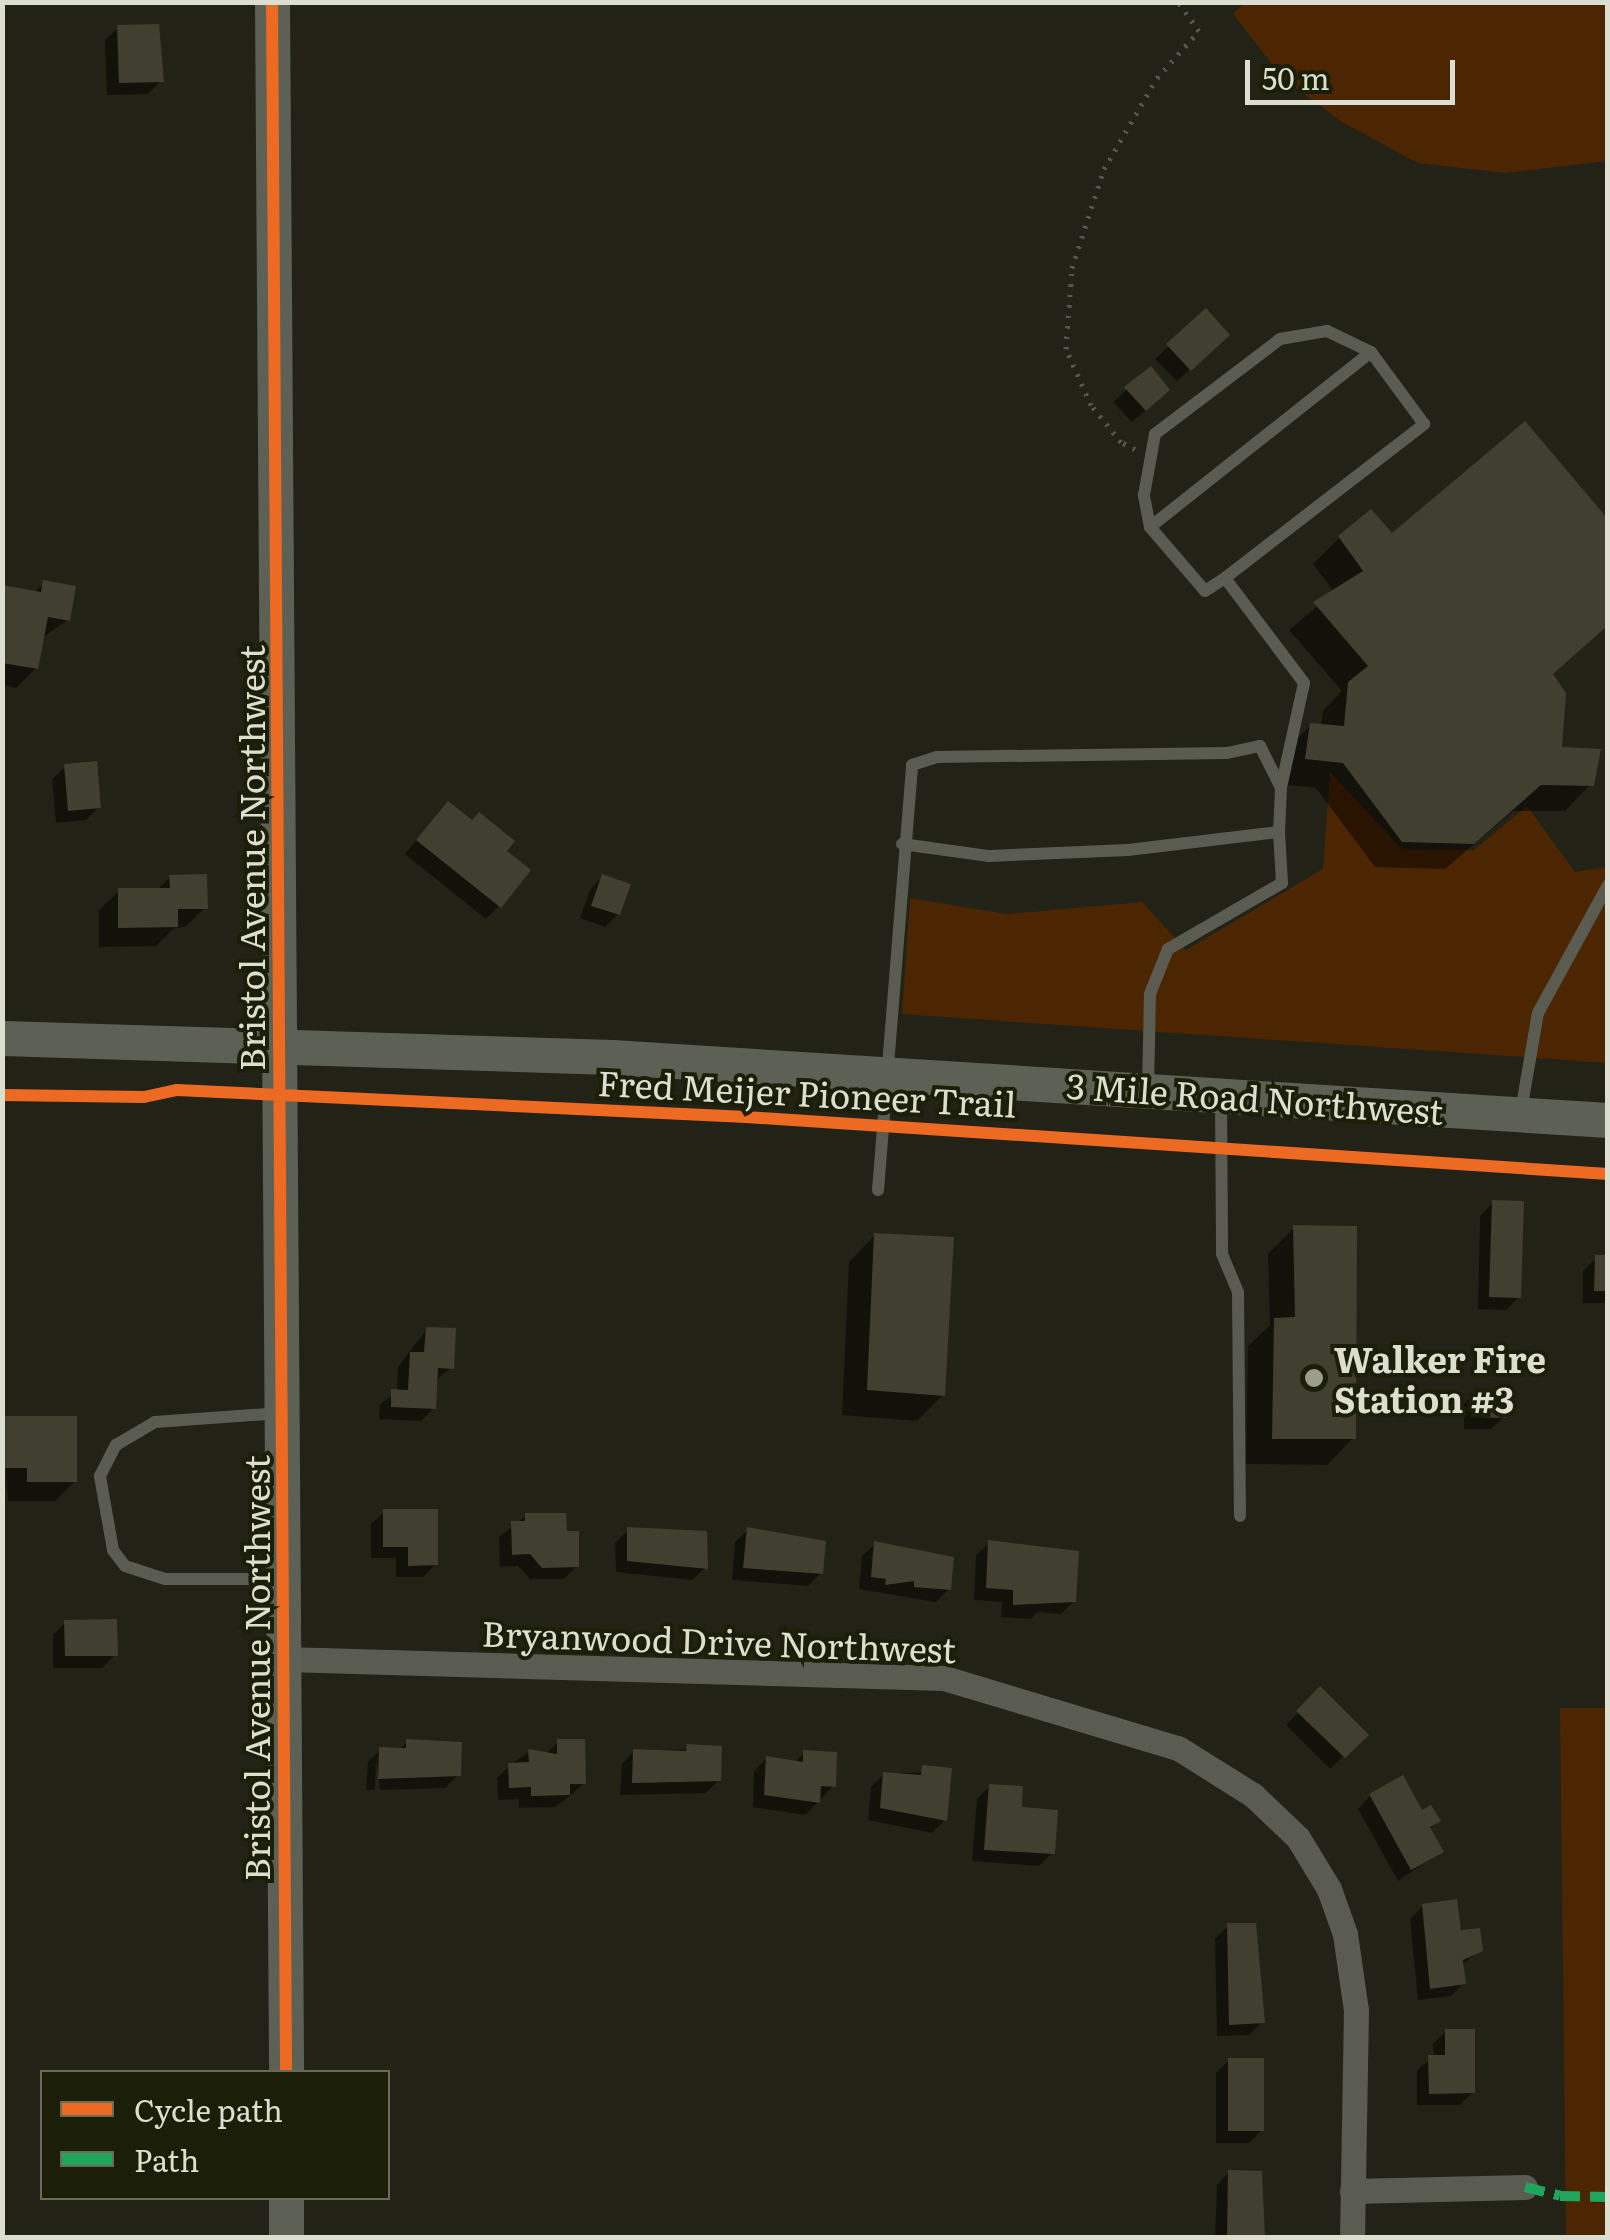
<!DOCTYPE html>
<style>
body{margin:0}
#map{position:relative;width:1610px;height:2240px;overflow:hidden;background:#222316;font-family:Literata,serif}
div>[style]{position:absolute}
.green>*{inset:0;background:#4c2603}
.shadow>*{inset:0;background:#0007}
.building>*{inset:0;background:#413f30}
.path>*{height:5px;margin-top:-2.5px;transform-origin:0;background:repeating-linear-gradient(90deg,#56574e 0 2.5px,transparent 0 10.5px)}
.lane>*{height:12px;margin:-6px;padding:0 6px;transform-origin:6px;border-radius:6px;background:#5a5c52}
.street>*{height:25px;margin:-12.5px;padding:0 12.5px;transform-origin:12.5px;border-radius:12.5px;background:#5a5c52}
.secondary>*{height:35px;margin:-17.5px;padding:0 17.5px;transform-origin:17.5px;border-radius:17.5px;background:#5d6155}
.quiet>*{height:10px;margin-top:-5px;transform-origin:0;background:repeating-linear-gradient(90deg,#20a55d 0 20px,transparent 0 30px)}
.cycleway>*{height:12px;margin:-6px;padding:0 6px;transform-origin:6px;border-radius:6px;background:#ed6a23}
.dots>*{width:28px;height:28px;translate:-50% -50%;box-sizing:border-box;border:5px solid #1c1f08;border-radius:50%}
span{translate:-50% -50%;white-space:nowrap;text-align:center;line-height:1.15;-webkit-text-stroke:8px #1c1f08;paint-order:stroke}
.street-label{font-size:35px;color:#dcded0}
.poi-label{font-size:35px;color:#dcded0;font-weight:700}
.left{translate:0 -50%;text-align:left}
.frame{position:absolute;inset:0;border:5px solid #dcded0;pointer-events:none}
.legend{position:absolute;left:40px;top:2070px;width:350px;height:130px;box-sizing:border-box;background:#1c1f08;border:2px solid #696b58;margin:0;padding:12px 18px;list-style:none;font-size:30px;color:#dcded0}
.legend li{display:flex;align-items:center;gap:20px;height:50px}
.legend b{width:50px;border:2px solid #696b58}
.scale{position:absolute;left:1245px;top:60px;width:210px;height:45px;box-sizing:border-box;border:5px solid #dcded0;border-top:0;padding-left:12px;font-size:30px;line-height:35px;white-space:nowrap;color:#dcded0;-webkit-text-stroke:8px #1c1f08;paint-order:stroke}
</style>
<div id="map">
<div class="green">
<i style="clip-path:polygon(1244px 3px,1607px 3px,1607px 161px,1506px 173px,1418px 163px,1342px 122px,1283px 78px,1233px 14px)"></i>
<i style="clip-path:polygon(1330px 772px,1402px 849px,1474px 850px,1527px 806px,1575px 872px,1607px 867px,1607px 1063px,902px 1014px,910px 898px,1007px 914px,1142px 902px,1186px 950px,1323px 869px)"></i>
<i style="clip-path:polygon(1560px 1708px,1607px 1708px,1607px 2237px,1566px 2237px)"></i>
</div>
<div class="shadow">
<i style="clip-path:polygon(118px 28px,161px 81px,148px 94px,107px 95px,105px 40px)"></i>
<i style="clip-path:polygon(1206px 312px,1214px 347px,1177px 381px,1155px 359px)"></i>
<i style="clip-path:polygon(1150px 369px,1154px 403px,1132px 422px,1113px 402px)"></i>
<i style="clip-path:polygon(1392px 536px,1551px 675px,1559px 749px,1591px 784px,1565px 811px,1513px 811px,1445px 869px,1375px 867px,1316px 788px,1280px 784px,1284px 752px,1311px 725px,1321px 726px,1323px 711px,1342px 691px,1289px 630px,1334px 592px,1313px 564px,1339px 538px)"></i>
<i style="clip-path:polygon(44px 583px,68px 620px,42px 638px,36px 668px,16px 688px,2px 685px,2px 588px,34px 593px)"></i>
<i style="clip-path:polygon(65px 767px,99px 807px,86px 820px,56px 823px,52px 779px)"></i>
<i style="clip-path:polygon(436px 816px,503px 852px,499px 906px,486px 919px,405px 854px)"></i>
<i style="clip-path:polygon(170px 877px,205px 908px,185px 927px,174px 928px,156px 946px,99px 947px,99px 910px,119px 891px,157px 890px)"></i>
<i style="clip-path:polygon(602px 877px,618px 914px,605px 927px,580px 918px,590px 890px)"></i>
<i style="clip-path:polygon(1493px 1203px,1519px 1297px,1506px 1310px,1478px 1309px,1480px 1216px)"></i>
<i style="clip-path:polygon(1294px 1228px,1353px 1438px,1327px 1465px,1246px 1464px,1248px 1346px,1270px 1325px,1268px 1254px)"></i>
<i style="clip-path:polygon(875px 1235px,943px 1395px,917px 1421px,842px 1415px,849px 1262px)"></i>
<i style="clip-path:polygon(1596px 1258px,1608px 1258px,1608px 1303px,1583px 1303px,1583px 1271px)"></i>
<i style="clip-path:polygon(427px 1329px,451px 1368px,435px 1381px,434px 1408px,421px 1421px,379px 1419px,380px 1404px,397px 1392px,398px 1367px)"></i>
<i style="clip-path:polygon(1477px 1391px,1504px 1417px,1491px 1429px,1464px 1429px,1464px 1404px)"></i>
<i style="clip-path:polygon(2px 1418px,75px 1481px,55px 1501px,8px 1501px)"></i>
<i style="clip-path:polygon(384px 1512px,436px 1564px,423px 1577px,396px 1577px,396px 1558px,371px 1558px,371px 1524px)"></i>
<i style="clip-path:polygon(526px 1516px,564px 1533px,577px 1566px,564px 1579px,530px 1579px,518px 1566px,500px 1567px,499px 1537px)"></i>
<i style="clip-path:polygon(628px 1530px,705px 1568px,692px 1580px,616px 1572px,615px 1543px)"></i>
<i style="clip-path:polygon(748px 1530px,821px 1573px,808px 1586px,732px 1580px,735px 1542px)"></i>
<i style="clip-path:polygon(989px 1543px,1074px 1601px,1061px 1614px,1037px 1612px,1031px 1619px,1001px 1617px,1002px 1602px,974px 1600px,976px 1555px)"></i>
<i style="clip-path:polygon(875px 1544px,949px 1589px,936px 1602px,859px 1589px,862px 1556px)"></i>
<i style="clip-path:polygon(66px 1622px,115px 1655px,102px 1668px,53px 1668px,53px 1635px)"></i>
<i style="clip-path:polygon(1320px 1690px,1365px 1735px,1330px 1769px,1286px 1725px)"></i>
<i style="clip-path:polygon(407px 1742px,458px 1775px,445px 1788px,380px 1790px,376px 1759px,375px 1790px,366px 1790px,368px 1762px,380px 1750px,398px 1750px)"></i>
<i style="clip-path:polygon(558px 1742px,584px 1783px,571px 1795px,555px 1807px,519px 1808px,519px 1799px,498px 1800px,497px 1778px,510px 1765px,530px 1751px,545px 1755px)"></i>
<i style="clip-path:polygon(720px 1748px,719px 1780px,706px 1793px,620px 1795px,622px 1764px,634px 1751px)"></i>
<i style="clip-path:polygon(804px 1753px,833px 1786px,818px 1802px,805px 1815px,753px 1807px,754px 1771px,767px 1758px,794px 1763px)"></i>
<i style="clip-path:polygon(949px 1771px,945px 1820px,932px 1833px,868px 1820px,871px 1787px,884px 1774px)"></i>
<i style="clip-path:polygon(990px 1786px,1019px 1810px,1052px 1853px,1039px 1866px,972px 1861px,977px 1799px)"></i>
<i style="clip-path:polygon(1370px 1796px,1438px 1821px,1429px 1830px,1441px 1852px,1398px 1881px,1358px 1809px)"></i>
<i style="clip-path:polygon(1423px 1906px,1481px 1950px,1464px 1963px,1464px 1983px,1451px 1996px,1418px 2000px,1410px 1919px)"></i>
<i style="clip-path:polygon(1228px 1926px,1262px 2022px,1249px 2035px,1217px 2036px,1215px 1939px)"></i>
<i style="clip-path:polygon(1446px 2031px,1473px 2092px,1460px 2105px,1417px 2105px,1417px 2070px,1434px 2057px,1433px 2044px)"></i>
<i style="clip-path:polygon(1229px 2060px,1262px 2130px,1249px 2143px,1216px 2143px,1216px 2073px)"></i>
<i style="clip-path:polygon(1229px 2172px,1262px 2238px,1215px 2238px,1217px 2185px)"></i>
</div>
<div class="building">
<i style="clip-path:polygon(159px 24px,164px 82px,119px 83px,117px 25px)"></i>
<i style="clip-path:polygon(1206px 308px,1230px 335px,1191px 371px,1166px 344px)"></i>
<i style="clip-path:polygon(1151px 366px,1170px 390px,1146px 411px,1124px 387px)"></i>
<i style="clip-path:polygon(1525px 421px,1608px 519px,1608px 625px,1553px 674px,1566px 693px,1562px 747px,1601px 749px,1594px 786px,1541px 785px,1474px 844px,1402px 842px,1343px 763px,1305px 759px,1310px 723px,1344px 726px,1348px 682px,1368px 666px,1313px 602px,1363px 571px,1338px 536px,1371px 509px,1392px 533px)"></i>
<i style="clip-path:polygon(43px 580px,76px 586px,70px 621px,48px 617px,38px 669px,2px 663px,2px 585px,41px 592px)"></i>
<i style="clip-path:polygon(97px 761px,101px 808px,68px 811px,64px 764px)"></i>
<i style="clip-path:polygon(448px 801px,472px 820px,479px 812px,515px 841px,507px 851px,531px 870px,501px 908px,416px 840px)"></i>
<i style="clip-path:polygon(207px 874px,208px 909px,178px 909px,178px 927px,118px 928px,118px 888px,170px 888px,169px 875px)"></i>
<i style="clip-path:polygon(602px 874px,631px 884px,620px 915px,591px 906px)"></i>
<i style="clip-path:polygon(1492px 1200px,1524px 1201px,1521px 1298px,1489px 1297px)"></i>
<i style="clip-path:polygon(1293px 1225px,1357px 1226px,1356px 1439px,1272px 1439px,1274px 1318px,1295px 1317px)"></i>
<i style="clip-path:polygon(874px 1233px,954px 1237px,945px 1396px,867px 1390px)"></i>
<i style="clip-path:polygon(1595px 1255px,1608px 1255px,1608px 1291px,1594px 1291px)"></i>
<i style="clip-path:polygon(426px 1327px,456px 1328px,454px 1369px,438px 1368px,436px 1409px,391px 1407px,391px 1389px,408px 1390px,410px 1352px,424px 1352px)"></i>
<i style="clip-path:polygon(1476px 1389px,1507px 1390px,1507px 1418px,1475px 1417px)"></i>
<i style="clip-path:polygon(2px 1416px,77px 1416px,77px 1482px,27px 1482px,27px 1468px,2px 1468px)"></i>
<i style="clip-path:polygon(383px 1509px,438px 1509px,438px 1565px,408px 1566px,408px 1547px,383px 1547px)"></i>
<i style="clip-path:polygon(525px 1513px,566px 1513px,567px 1531px,579px 1531px,579px 1567px,542px 1568px,530px 1554px,512px 1555px,511px 1521px,525px 1521px)"></i>
<i style="clip-path:polygon(627px 1527px,707px 1531px,708px 1569px,627px 1561px)"></i>
<i style="clip-path:polygon(747px 1527px,826px 1541px,823px 1574px,743px 1568px)"></i>
<i style="clip-path:polygon(988px 1540px,1079px 1551px,1076px 1602px,1013px 1605px,1013px 1590px,986px 1588px)"></i>
<i style="clip-path:polygon(874px 1541px,954px 1557px,951px 1590px,914px 1587px,914px 1581px,885px 1585px,886px 1579px,871px 1577px)"></i>
<i style="clip-path:polygon(117px 1619px,118px 1656px,65px 1656px,64px 1620px)"></i>
<i style="clip-path:polygon(1320px 1686px,1369px 1735px,1345px 1758px,1296px 1711px)"></i>
<i style="clip-path:polygon(406px 1739px,462px 1742px,461px 1776px,378px 1779px,379px 1747px,406px 1748px)"></i>
<i style="clip-path:polygon(557px 1739px,585px 1739px,586px 1784px,570px 1784px,570px 1795px,531px 1796px,531px 1787px,509px 1788px,508px 1763px,529px 1762px,528px 1749px,557px 1754px)"></i>
<i style="clip-path:polygon(687px 1744px,722px 1746px,721px 1781px,632px 1783px,633px 1749px,686px 1751px)"></i>
<i style="clip-path:polygon(803px 1750px,837px 1752px,836px 1787px,821px 1786px,820px 1803px,764px 1795px,766px 1756px,803px 1762px)"></i>
<i style="clip-path:polygon(922px 1765px,952px 1768px,947px 1821px,880px 1808px,883px 1772px,921px 1775px)"></i>
<i style="clip-path:polygon(1403px 1775px,1422px 1810px,1431px 1805px,1441px 1821px,1430px 1827px,1444px 1852px,1411px 1870px,1369px 1794px)"></i>
<i style="clip-path:polygon(989px 1784px,1023px 1786px,1022px 1807px,1058px 1810px,1055px 1854px,984px 1850px)"></i>
<i style="clip-path:polygon(1457px 1899px,1461px 1930px,1480px 1928px,1483px 1951px,1463px 1960px,1466px 1984px,1430px 1989px,1422px 1904px)"></i>
<i style="clip-path:polygon(1227px 1923px,1256px 1923px,1265px 2023px,1229px 2025px)"></i>
<i style="clip-path:polygon(1445px 2029px,1475px 2029px,1475px 2093px,1429px 2094px,1428px 2055px,1445px 2055px)"></i>
<i style="clip-path:polygon(1228px 2058px,1264px 2058px,1264px 2131px,1228px 2131px)"></i>
<i style="clip-path:polygon(1228px 2170px,1262px 2171px,1265px 2238px,1227px 2238px)"></i>
</div>
<div class="path">
<i style="left:1135px;top:449px;width:16px;rotate:-153deg"></i>
<i style="left:1121px;top:442px;width:48px;rotate:-129deg"></i>
<i style="left:1091px;top:405px;width:61px;rotate:-114.1deg"></i>
<i style="left:1066px;top:349px;width:81px;rotate:-85.8deg"></i>
<i style="left:1072px;top:268px;width:104px;rotate:-72.1deg"></i>
<i style="left:1104px;top:169px;width:105px;rotate:-59.8deg"></i>
<i style="left:1157px;top:78px;width:63px;rotate:-48.2deg"></i>
<i style="left:1199px;top:31px;width:36px;rotate:-126deg"></i>
</div>
<div class="lane">
<i style="left:1150px;top:527px;width:33px;rotate:-101deg"></i>
<i style="left:1144px;top:495px;width:62px;rotate:-79.8deg"></i>
<i style="left:1155px;top:434px;width:157px;rotate:-37.2deg"></i>
<i style="left:1280px;top:339px;width:48px;rotate:-9.7deg"></i>
<i style="left:1327px;top:331px;width:49px;rotate:25.5deg"></i>
<i style="left:1225px;top:578px;width:252px;rotate:-37.7deg"></i>
<i style="left:1424px;top:424px;width:89px;rotate:-126.4deg"></i>
<i style="left:1371px;top:352px;width:282px;rotate:141.6deg"></i>
<i style="left:1150px;top:527px;width:84px;rotate:49.3deg"></i>
<i style="left:1205px;top:591px;width:24px;rotate:-33deg"></i>
<i style="left:1225px;top:578px;width:131px;rotate:53deg"></i>
<i style="left:1304px;top:683px;width:107px;rotate:102.4deg"></i>
<i style="left:902px;top:844px;width:88px;rotate:7.9deg"></i>
<i style="left:989px;top:856px;width:139px;rotate:-2.5deg"></i>
<i style="left:1128px;top:850px;width:152px;rotate:-6.8deg"></i>
<i style="left:1279px;top:832px;width:51px;rotate:86.6deg"></i>
<i style="left:1282px;top:883px;width:132px;rotate:149.9deg"></i>
<i style="left:1168px;top:949px;width:48px;rotate:111.8deg"></i>
<i style="left:1150px;top:994px;width:96px;rotate:91.2deg"></i>
<i style="left:1221px;top:1099px;width:155px;rotate:89.6deg"></i>
<i style="left:1222px;top:1254px;width:41px;rotate:67.2deg"></i>
<i style="left:1238px;top:1292px;width:224px;rotate:89.5deg"></i>
<i style="left:1521px;top:1111px;width:99px;rotate:-80.2deg"></i>
<i style="left:1538px;top:1013px;width:146px;rotate:-61.3deg"></i>
<i style="left:878px;top:1190px;width:426px;rotate:-85.4deg"></i>
<i style="left:912px;top:765px;width:26px;rotate:-18deg"></i>
<i style="left:937px;top:757px;width:290px;rotate:-0.8deg"></i>
<i style="left:1227px;top:753px;width:34px;rotate:-12deg"></i>
<i style="left:1260px;top:746px;width:47px;rotate:63.4deg"></i>
<i style="left:1281px;top:788px;width:44px;rotate:92.6deg"></i>
<i style="left:280px;top:1579px;width:115px;rotate:180deg"></i>
<i style="left:165px;top:1579px;width:42px;rotate:-162deg"></i>
<i style="left:125px;top:1566px;width:20px;rotate:-127deg"></i>
<i style="left:113px;top:1550px;width:75px;rotate:-100deg"></i>
<i style="left:100px;top:1476px;width:35px;rotate:-63deg"></i>
<i style="left:116px;top:1445px;width:45px;rotate:-30.5deg"></i>
<i style="left:155px;top:1422px;width:126px;rotate:-4.1deg"></i>
</div>
<div class="street">
<i style="left:285px;top:1659px;width:659px;rotate:1.65deg"></i>
<i style="left:944px;top:1678px;width:244px;rotate:16.7deg"></i>
<i style="left:1178px;top:1748px;width:89px;rotate:32.1deg"></i>
<i style="left:1253px;top:1795px;width:62px;rotate:43.7deg"></i>
<i style="left:1298px;top:1838px;width:60px;rotate:58.7deg"></i>
<i style="left:1329px;top:1889px;width:48px;rotate:70.4deg"></i>
<i style="left:1345px;top:1934px;width:77px;rotate:81.8deg"></i>
<i style="left:1356px;top:2010px;width:228px;rotate:91deg"></i>
<i style="left:1352px;top:2191px;width:173px;rotate:-1.3deg"></i>
</div>
<div class="secondary">
<i style="left:272px;top:2px;width:2070px;rotate:89.61deg"></i>
<i style="left:2px;top:1038px;width:610px;rotate:1.78deg"></i>
<i style="left:612px;top:1057px;width:998px;rotate:3.62deg"></i>
<i style="left:286px;top:2198px;width:40px;rotate:90deg"></i>
</div>
<div class="quiet">
<i style="left:1525px;top:2187px;width:36px;rotate:14deg"></i>
<i style="left:1560px;top:2196px;width:48px;rotate:1.2deg"></i>
</div>
<div class="cycleway">
<i style="left:272px;top:2px;width:2070px;rotate:89.61deg"></i>
<i style="left:2px;top:1095px;width:142px;rotate:0.8deg"></i>
<i style="left:144px;top:1097px;width:34px;rotate:-12deg"></i>
<i style="left:177px;top:1090px;width:570px;rotate:2.72deg"></i>
<i style="left:746px;top:1117px;width:864px;rotate:3.78deg"></i>
</div>
<div class="dots">
<i style="left:1314px;top:1378px;background:#9b9d8f"></i>
</div>
<div class="street-label">
<span style="left:250px;top:858px;rotate:-90deg">Bristol Avenue Northwest</span>
<span style="left:807px;top:1092px;rotate:3deg">Fred Meijer Pioneer Trail</span>
<span style="left:1255px;top:1097px;rotate:4deg">3 Mile Road Northwest</span>
<span style="left:719px;top:1640px;rotate:2deg">Bryanwood Drive Northwest</span>
<span style="left:255px;top:1668px;rotate:-90deg">Bristol Avenue Northwest</span>
</div>
<div class="poi-label">
<span class="left" style="left:1334px;top:1378px">Walker Fire<br>Station #3</span>
</div>
<div class="frame"></div>
<ul class="legend">
<li><b style="height:12px;background:#ed6a23"></b>Cycle path</li>
<li><b style="height:12px;background:#20a55d"></b>Path</li>
</ul>
<div class="scale">50 m</div>
</div>
